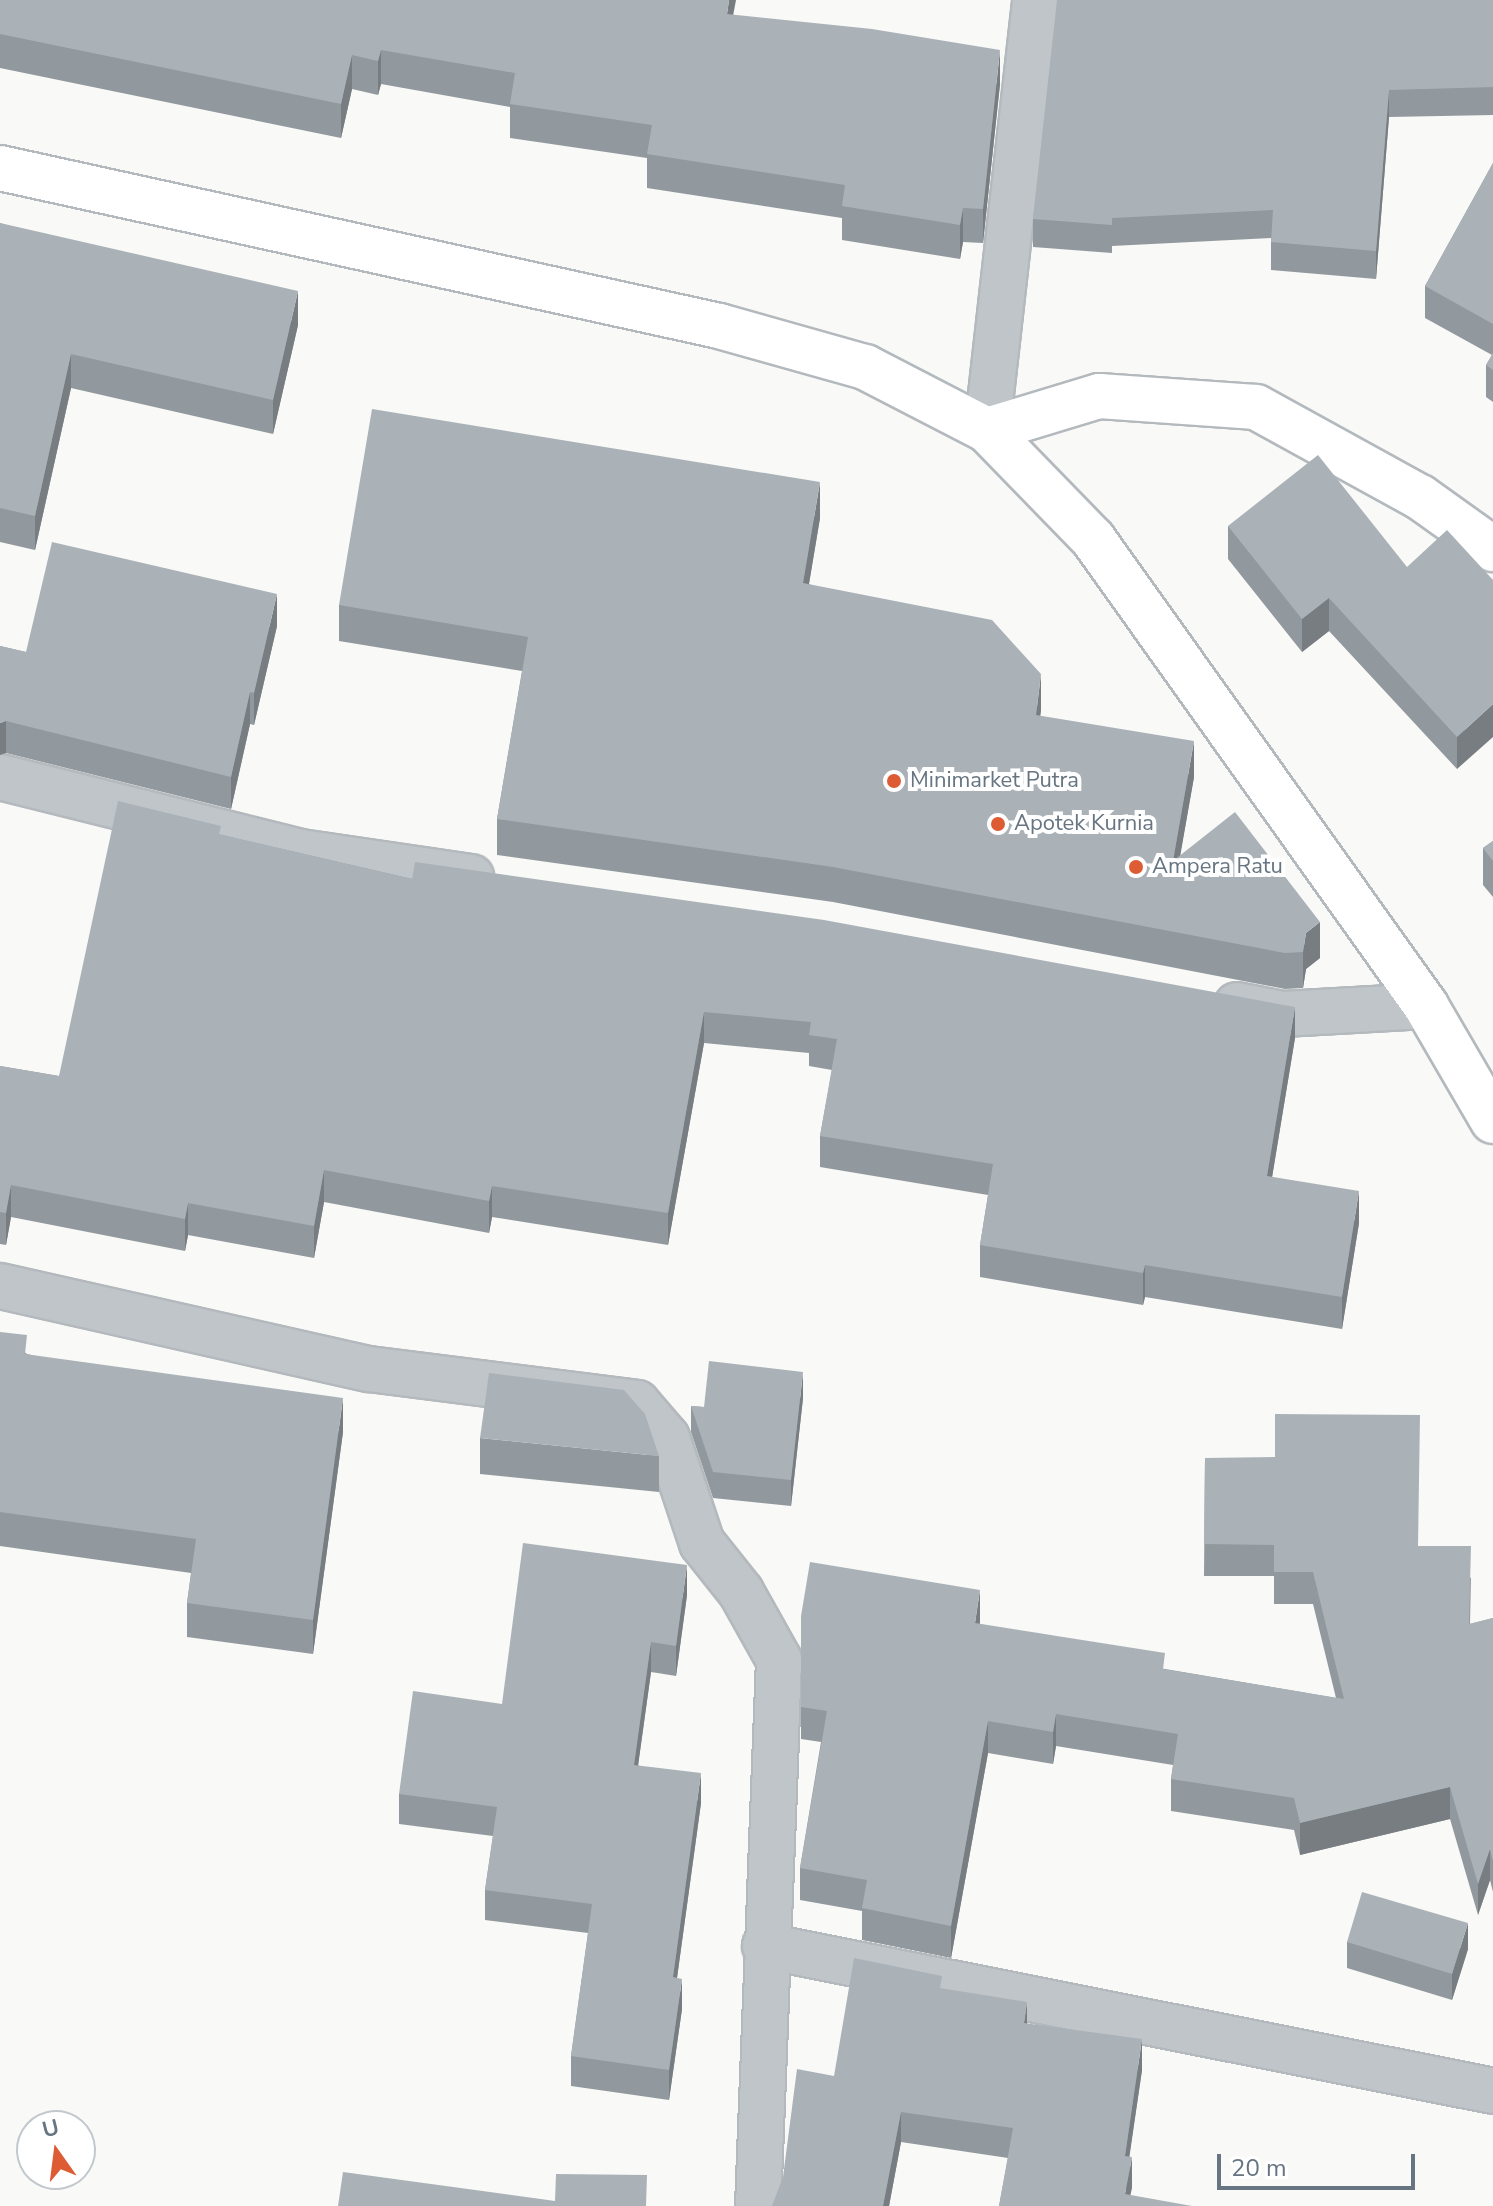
<!DOCTYPE html>
<style>
body{margin:0}
#map{position:relative;width:1493px;height:2206px;overflow:hidden;background:#f9f9f7;font-family:"Nunito Sans",sans-serif}
div>[style]{position:absolute}
.roads{filter:drop-shadow(2px 0 #b3b9bd) drop-shadow(-2px 0 #b3b9bd) drop-shadow(0 2px #b3b9bd) drop-shadow(0 -2px #b3b9bd)}
.street>*{height:44px;margin:-22px;padding:0 22px;transform-origin:22px;border-radius:22px;background:#c0c5c9}
.secondary>*{height:44px;margin:-22px;padding:0 22px;transform-origin:22px;border-radius:22px;background:#fff}
.highway>*{height:44px;margin:-22px;padding:0 22px;transform-origin:22px;border-radius:22px;background:#fff}
.wall>*{inset:0;background:#92999e}
.shaded-wall>*{inset:0;background:#777d81}
.building>*{inset:0;background:#aab2b8}
.dots>*{width:22px;height:22px;translate:-50% -50%;box-sizing:border-box;border:4px solid #fff;border-radius:50%}
span{translate:-50% -50%;white-space:nowrap;text-align:center;line-height:1.15;-webkit-text-stroke:8px #fff;paint-order:stroke}
.poi-label{font-size:22px;color:#667581}
.left{translate:0 -50%;text-align:left}
.north{position:absolute;left:16px;top:2110px;width:80px;height:80px;box-sizing:border-box;background:#fff;border:2px solid #c2c8cd;border-radius:50%;rotate:346deg;font-size:22px;font-weight:700;line-height:32px;text-align:center;color:#667581}
.north::after{content:'';display:block;margin:auto;width:28px;height:36px;background:#dd5c34;clip-path:polygon(50% 0,100% 100%,50% 72%,0 100%)}
.scale{position:absolute;left:1217px;top:2154px;width:198px;height:36px;box-sizing:border-box;border:4px solid #667581;border-top:0;padding-left:10px;font-size:24px;line-height:28px;white-space:nowrap;color:#667581;-webkit-text-stroke:6px #fff;paint-order:stroke}
</style>
<div id="map">
<div class="roads">
<div class="street">
<i style="left:987px;top:430px;width:433px;rotate:-83.6deg"></i>
<i style="left:0;top:777px;width:309px;rotate:14deg"></i>
<i style="left:300px;top:852px;width:173px;rotate:8.3deg"></i>
<i style="left:1237px;top:1005px;width:47px;rotate:11.1deg"></i>
<i style="left:1283px;top:1014px;width:143px;rotate:-3.2deg"></i>
<i style="left:0;top:1286px;width:378px;rotate:12.7deg"></i>
<i style="left:369px;top:1369px;width:270px;rotate:7.2deg"></i>
<i style="left:637px;top:1403px;width:46px;rotate:49.4deg"></i>
<i style="left:667px;top:1438px;width:111px;rotate:71.6deg"></i>
<i style="left:702px;top:1543px;width:63px;rotate:51.5deg"></i>
<i style="left:741px;top:1592px;width:78px;rotate:60.8deg"></i>
<i style="left:779px;top:1660px;width:546px;rotate:92.2deg"></i>
<i style="left:765px;top:1946px;width:742px;rotate:11.26deg"></i>
</div>
<div class="secondary">
<i style="left:987px;top:430px;width:117px;rotate:-16.9deg"></i>
<i style="left:1099px;top:396px;width:157px;rotate:4deg"></i>
<i style="left:1256px;top:407px;width:187px;rotate:28.8deg"></i>
<i style="left:1420px;top:497px;width:90px;rotate:35.5deg"></i>
</div>
<div class="highway">
<i style="left:0;top:168px;width:736px;rotate:12.39deg"></i>
<i style="left:719px;top:326px;width:152px;rotate:15.7deg"></i>
<i style="left:865px;top:367px;width:137px;rotate:27.3deg"></i>
<i style="left:987px;top:430px;width:152px;rotate:45.8deg"></i>
<i style="left:1093px;top:539px;width:574px;rotate:54.51deg"></i>
<i style="left:1426px;top:1006px;width:133px;rotate:59.8deg"></i>
</div>
</div>
<div class="wall">
<i style="clip-path:polygon(0 0,733px 15px,1000px 84px,983px 243px,963px 242px,960px 259px,842px 240px,842px 218px,647px 188px,647px 158px,510px 138px,510px 107px,381px 84px,378px 95px,352px 89px,341px 138px,0 68px)"></i>
<i style="clip-path:polygon(1493px 0,1493px 115px,1389px 117px,1376px 279px,1271px 270px,1271px 238px,1112px 246px,1112px 253px,1033px 247px,1033px 219px)"></i>
<i style="clip-path:polygon(1493px 163px,1493px 402px,1486px 397px,1486px 365px,1492px 355px,1425px 318px,1425px 286px)"></i>
<i style="clip-path:polygon(0 223px,298px 325px,273px 434px,71px 388px,35px 550px,0 542px)"></i>
<i style="clip-path:polygon(820px 518px,809px 584px,1041px 710px,1040px 716px,1194px 777px,1180px 855px,1320px 958px,1306px 969px,1303px 988px,1285px 989px,833px 902px,497px 855px,497px 819px,522px 671px,339px 641px,339px 605px)"></i>
<i style="clip-path:polygon(1228px 526px,1407px 567px,1493px 580px,1457px 769px,1329px 631px,1302px 652px,1228px 559px)"></i>
<i style="clip-path:polygon(277px 626px,254px 725px,250px 724px,231px 809px,6px 753px,0 646px,26px 652px)"></i>
<i style="clip-path:polygon(221px 835px,412px 879px,1295px 1038px,1272px 1177px,1359px 1223px,1342px 1329px,1145px 1297px,1143px 1305px,980px 1277px,980px 1245px,988px 1195px,820px 1167px,820px 1136px,832px 1070px,809px 1066px,809px 1053px,704px 1043px,668px 1245px,492px 1217px,489px 1233px,324px 1202px,314px 1258px,188px 1235px,185px 1251px,11px 1217px,6px 1245px,0 1244px,0 1066px,59px 1076px)"></i>
<i style="clip-path:polygon(1493px 841px,1493px 897px,1483px 885px,1483px 848px)"></i>
<i style="clip-path:polygon(0 1332px,27px 1354px,343px 1432px,313px 1654px,187px 1637px,187px 1603px,191px 1573px,0 1546px)"></i>
<i style="clip-path:polygon(803px 1398px,791px 1506px,713px 1498px,691px 1432px,691px 1406px,704px 1407px)"></i>
<i style="clip-path:polygon(480px 1438px,659px 1456px,659px 1492px,480px 1474px)"></i>
<i style="clip-path:polygon(1205px 1458px,1418px 1546px,1471px 1578px,1470px 1624px,1493px 1618px,1493px 1892px,1490px 1880px,1478px 1915px,1450px 1819px,1300px 1855px,1294px 1830px,1171px 1811px,1171px 1779px,1173px 1765px,1056px 1746px,1053px 1764px,988px 1753px,951px 1958px,862px 1940px,862px 1911px,800px 1900px,800px 1868px,821px 1742px,801px 1739px,801px 1616px,980px 1624px,1165px 1669px,1336px 1698px,1313px 1604px,1274px 1604px,1274px 1576px,1204px 1576px)"></i>
<i style="clip-path:polygon(687px 1595px,676px 1676px,651px 1672px,638px 1765px,701px 1803px,677px 1978px,682px 2009px,669px 2100px,571px 2086px,571px 2056px,588px 1933px,485px 1920px,485px 1890px,493px 1836px,399px 1824px,399px 1794px,502px 1704px)"></i>
<i style="clip-path:polygon(1347px 1942px,1468px 1949px,1452px 2000px,1347px 1968px)"></i>
<i style="clip-path:polygon(942px 1989px,1142px 2070px,1129px 2157px,1132px 2188px,999px 2206px,1008px 2158px,901px 2142px,889px 2206px,772px 2206px,834px 2076px)"></i>
</div>
<div class="shaded-wall">
<i style="clip-path:polygon(729px 0,736px 0,727px 48px,727px 14px)"></i>
<i style="clip-path:polygon(381px 50px,381px 84px,378px 95px,378px 61px)"></i>
<i style="clip-path:polygon(1000px 50px,1000px 84px,983px 243px,983px 209px)"></i>
<i style="clip-path:polygon(352px 55px,352px 89px,341px 138px,341px 104px)"></i>
<i style="clip-path:polygon(1389px 90px,1389px 117px,1376px 279px,1376px 251px)"></i>
<i style="clip-path:polygon(963px 208px,963px 242px,960px 259px,960px 225px)"></i>
<i style="clip-path:polygon(298px 291px,298px 325px,273px 434px,273px 400px)"></i>
<i style="clip-path:polygon(71px 354px,71px 388px,35px 550px,35px 516px)"></i>
<i style="clip-path:polygon(820px 482px,820px 518px,803px 619px,803px 583px)"></i>
<i style="clip-path:polygon(277px 594px,277px 626px,254px 725px,254px 693px)"></i>
<i style="clip-path:polygon(1329px 598px,1329px 631px,1302px 652px,1302px 619px)"></i>
<i style="clip-path:polygon(1041px 674px,1041px 710px,1036px 751px,1036px 715px)"></i>
<i style="clip-path:polygon(250px 692px,250px 724px,231px 809px,231px 777px)"></i>
<i style="clip-path:polygon(1493px 704px,1493px 737px,1457px 769px,1457px 737px)"></i>
<i style="clip-path:polygon(6px 721px,6px 753px,0 755px,0 723px)"></i>
<i style="clip-path:polygon(1194px 741px,1194px 777px,1173px 897px,1173px 861px)"></i>
<i style="clip-path:polygon(1320px 922px,1320px 958px,1306px 969px,1303px 988px,1303px 952px,1306px 933px)"></i>
<i style="clip-path:polygon(1295px 1007px,1295px 1038px,1267px 1208px,1267px 1176px)"></i>
<i style="clip-path:polygon(704px 1012px,704px 1043px,668px 1245px,668px 1213px)"></i>
<i style="clip-path:polygon(324px 1170px,324px 1202px,314px 1258px,314px 1226px)"></i>
<i style="clip-path:polygon(11px 1185px,11px 1217px,6px 1245px,6px 1213px)"></i>
<i style="clip-path:polygon(492px 1186px,492px 1217px,489px 1233px,489px 1201px)"></i>
<i style="clip-path:polygon(1359px 1191px,1359px 1223px,1342px 1329px,1342px 1297px)"></i>
<i style="clip-path:polygon(188px 1203px,188px 1235px,185px 1251px,185px 1219px)"></i>
<i style="clip-path:polygon(1145px 1265px,1145px 1297px,1143px 1305px,1143px 1273px)"></i>
<i style="clip-path:polygon(803px 1372px,803px 1398px,791px 1506px,791px 1480px)"></i>
<i style="clip-path:polygon(343px 1398px,343px 1432px,313px 1654px,313px 1620px)"></i>
<i style="clip-path:polygon(687px 1565px,687px 1595px,676px 1676px,676px 1646px)"></i>
<i style="clip-path:polygon(980px 1590px,980px 1622px,975px 1655px,975px 1623px)"></i>
<i style="clip-path:polygon(651px 1642px,651px 1672px,634px 1795px,634px 1765px)"></i>
<i style="clip-path:polygon(1056px 1714px,1056px 1746px,1053px 1764px,1053px 1732px)"></i>
<i style="clip-path:polygon(988px 1721px,988px 1753px,951px 1958px,951px 1926px)"></i>
<i style="clip-path:polygon(701px 1773px,701px 1803px,673px 2007px,673px 1977px)"></i>
<i style="clip-path:polygon(1450px 1787px,1450px 1819px,1300px 1855px,1300px 1823px)"></i>
<i style="clip-path:polygon(1490px 1849px,1490px 1880px,1478px 1915px,1478px 1884px)"></i>
<i style="clip-path:polygon(1468px 1923px,1468px 1949px,1452px 2000px,1452px 1974px)"></i>
<i style="clip-path:polygon(682px 1979px,682px 2009px,669px 2100px,669px 2070px)"></i>
<i style="clip-path:polygon(1027px 2002px,1027px 2033px,1024px 2023px)"></i>
<i style="clip-path:polygon(1142px 2039px,1142px 2070px,1125px 2187px,1125px 2156px)"></i>
<i style="clip-path:polygon(901px 2112px,901px 2142px,889px 2206px,883px 2206px)"></i>
<i style="clip-path:polygon(1132px 2157px,1132px 2188px,1128px 2206px,1125px 2194px)"></i>
</div>
<div class="building">
<i style="clip-path:polygon(0 0,729px 0,727px 14px,872px 29px,1000px 50px,983px 209px,963px 208px,960px 225px,842px 206px,845px 185px,647px 154px,652px 125px,510px 104px,515px 73px,381px 50px,378px 61px,352px 55px,341px 104px,0 34px)"></i>
<i style="clip-path:polygon(1057px 0,1493px 0,1493px 87px,1389px 90px,1376px 251px,1271px 242px,1273px 210px,1112px 218px,1112px 225px,1033px 219px)"></i>
<i style="clip-path:polygon(1493px 163px,1493px 324px,1425px 286px)"></i>
<i style="clip-path:polygon(0 223px,298px 291px,273px 400px,71px 354px,35px 516px,0 508px)"></i>
<i style="clip-path:polygon(1493px 353px,1493px 370px,1486px 365px)"></i>
<i style="clip-path:polygon(372px 409px,820px 482px,803px 583px,992px 620px,1041px 674px,1036px 715px,1194px 741px,1173px 861px,1235px 812px,1320px 922px,1306px 933px,1303px 952px,1285px 953px,833px 867px,497px 819px,528px 637px,339px 605px)"></i>
<i style="clip-path:polygon(1318px 455px,1407px 567px,1447px 530px,1493px 580px,1493px 704px,1457px 737px,1329px 598px,1302px 619px,1228px 526px)"></i>
<i style="clip-path:polygon(52px 542px,277px 594px,254px 693px,250px 692px,231px 777px,6px 721px,0 723px,0 646px,26px 652px)"></i>
<i style="clip-path:polygon(118px 801px,221px 826px,219px 834px,412px 879px,415px 862px,824px 920px,1295px 1007px,1267px 1176px,1359px 1191px,1342px 1297px,1145px 1265px,1143px 1273px,980px 1245px,993px 1164px,820px 1136px,837px 1039px,809px 1035px,811px 1022px,704px 1012px,668px 1213px,492px 1186px,489px 1201px,324px 1170px,314px 1226px,188px 1203px,185px 1219px,11px 1185px,6px 1213px,0 1212px,0 1066px,59px 1076px)"></i>
<i style="clip-path:polygon(1493px 841px,1493px 861px,1483px 848px)"></i>
<i style="clip-path:polygon(0 1332px,27px 1335px,25px 1354px,343px 1398px,313px 1620px,187px 1603px,196px 1539px,0 1512px)"></i>
<i style="clip-path:polygon(709px 1361px,803px 1372px,791px 1480px,713px 1472px,691px 1406px,704px 1407px)"></i>
<i style="clip-path:polygon(489px 1373px,624px 1390px,645px 1414px,659px 1456px,480px 1438px)"></i>
<i style="clip-path:polygon(1275px 1414px,1420px 1415px,1418px 1546px,1471px 1546px,1469px 1624px,1493px 1618px,1493px 1861px,1490px 1849px,1478px 1884px,1450px 1787px,1300px 1823px,1294px 1798px,1171px 1779px,1178px 1734px,1056px 1714px,1053px 1732px,988px 1721px,951px 1926px,862px 1908px,867px 1880px,800px 1868px,827px 1711px,801px 1707px,801px 1616px,810px 1562px,980px 1590px,975px 1623px,1165px 1653px,1163px 1669px,1344px 1699px,1313px 1572px,1274px 1572px,1274px 1545px,1204px 1544px,1205px 1458px,1275px 1457px)"></i>
<i style="clip-path:polygon(523px 1543px,687px 1565px,676px 1646px,651px 1642px,634px 1765px,701px 1773px,673px 1977px,682px 1979px,669px 2070px,571px 2056px,592px 1904px,485px 1890px,497px 1807px,399px 1794px,413px 1691px,502px 1704px)"></i>
<i style="clip-path:polygon(1362px 1892px,1468px 1923px,1452px 1974px,1347px 1942px)"></i>
<i style="clip-path:polygon(854px 1958px,942px 1976px,940px 1988px,1027px 2002px,1024px 2023px,1142px 2039px,1125px 2156px,1132px 2157px,1125px 2194px,1192px 2206px,999px 2206px,1013px 2128px,901px 2112px,883px 2206px,772px 2206px,783px 2177px,797px 2069px,834px 2076px)"></i>
<i style="clip-path:polygon(343px 2172px,555px 2201px,556px 2174px,647px 2175px,646px 2206px,338px 2206px)"></i>
</div>
<div class="dots">
<i style="left:894px;top:781px;background:#dd5c34"></i>
<i style="left:998px;top:824px;background:#dd5c34"></i>
<i style="left:1136px;top:867px;background:#dd5c34"></i>
</div>
<div class="poi-label">
<span class="left" style="left:910px;top:781px">Minimarket Putra</span>
<span class="left" style="left:1014px;top:824px">Apotek Kurnia</span>
<span class="left" style="left:1152px;top:867px">Ampera Ratu</span>
</div>
<div class="north">U</div>
<div class="scale">20 m</div>
</div>
